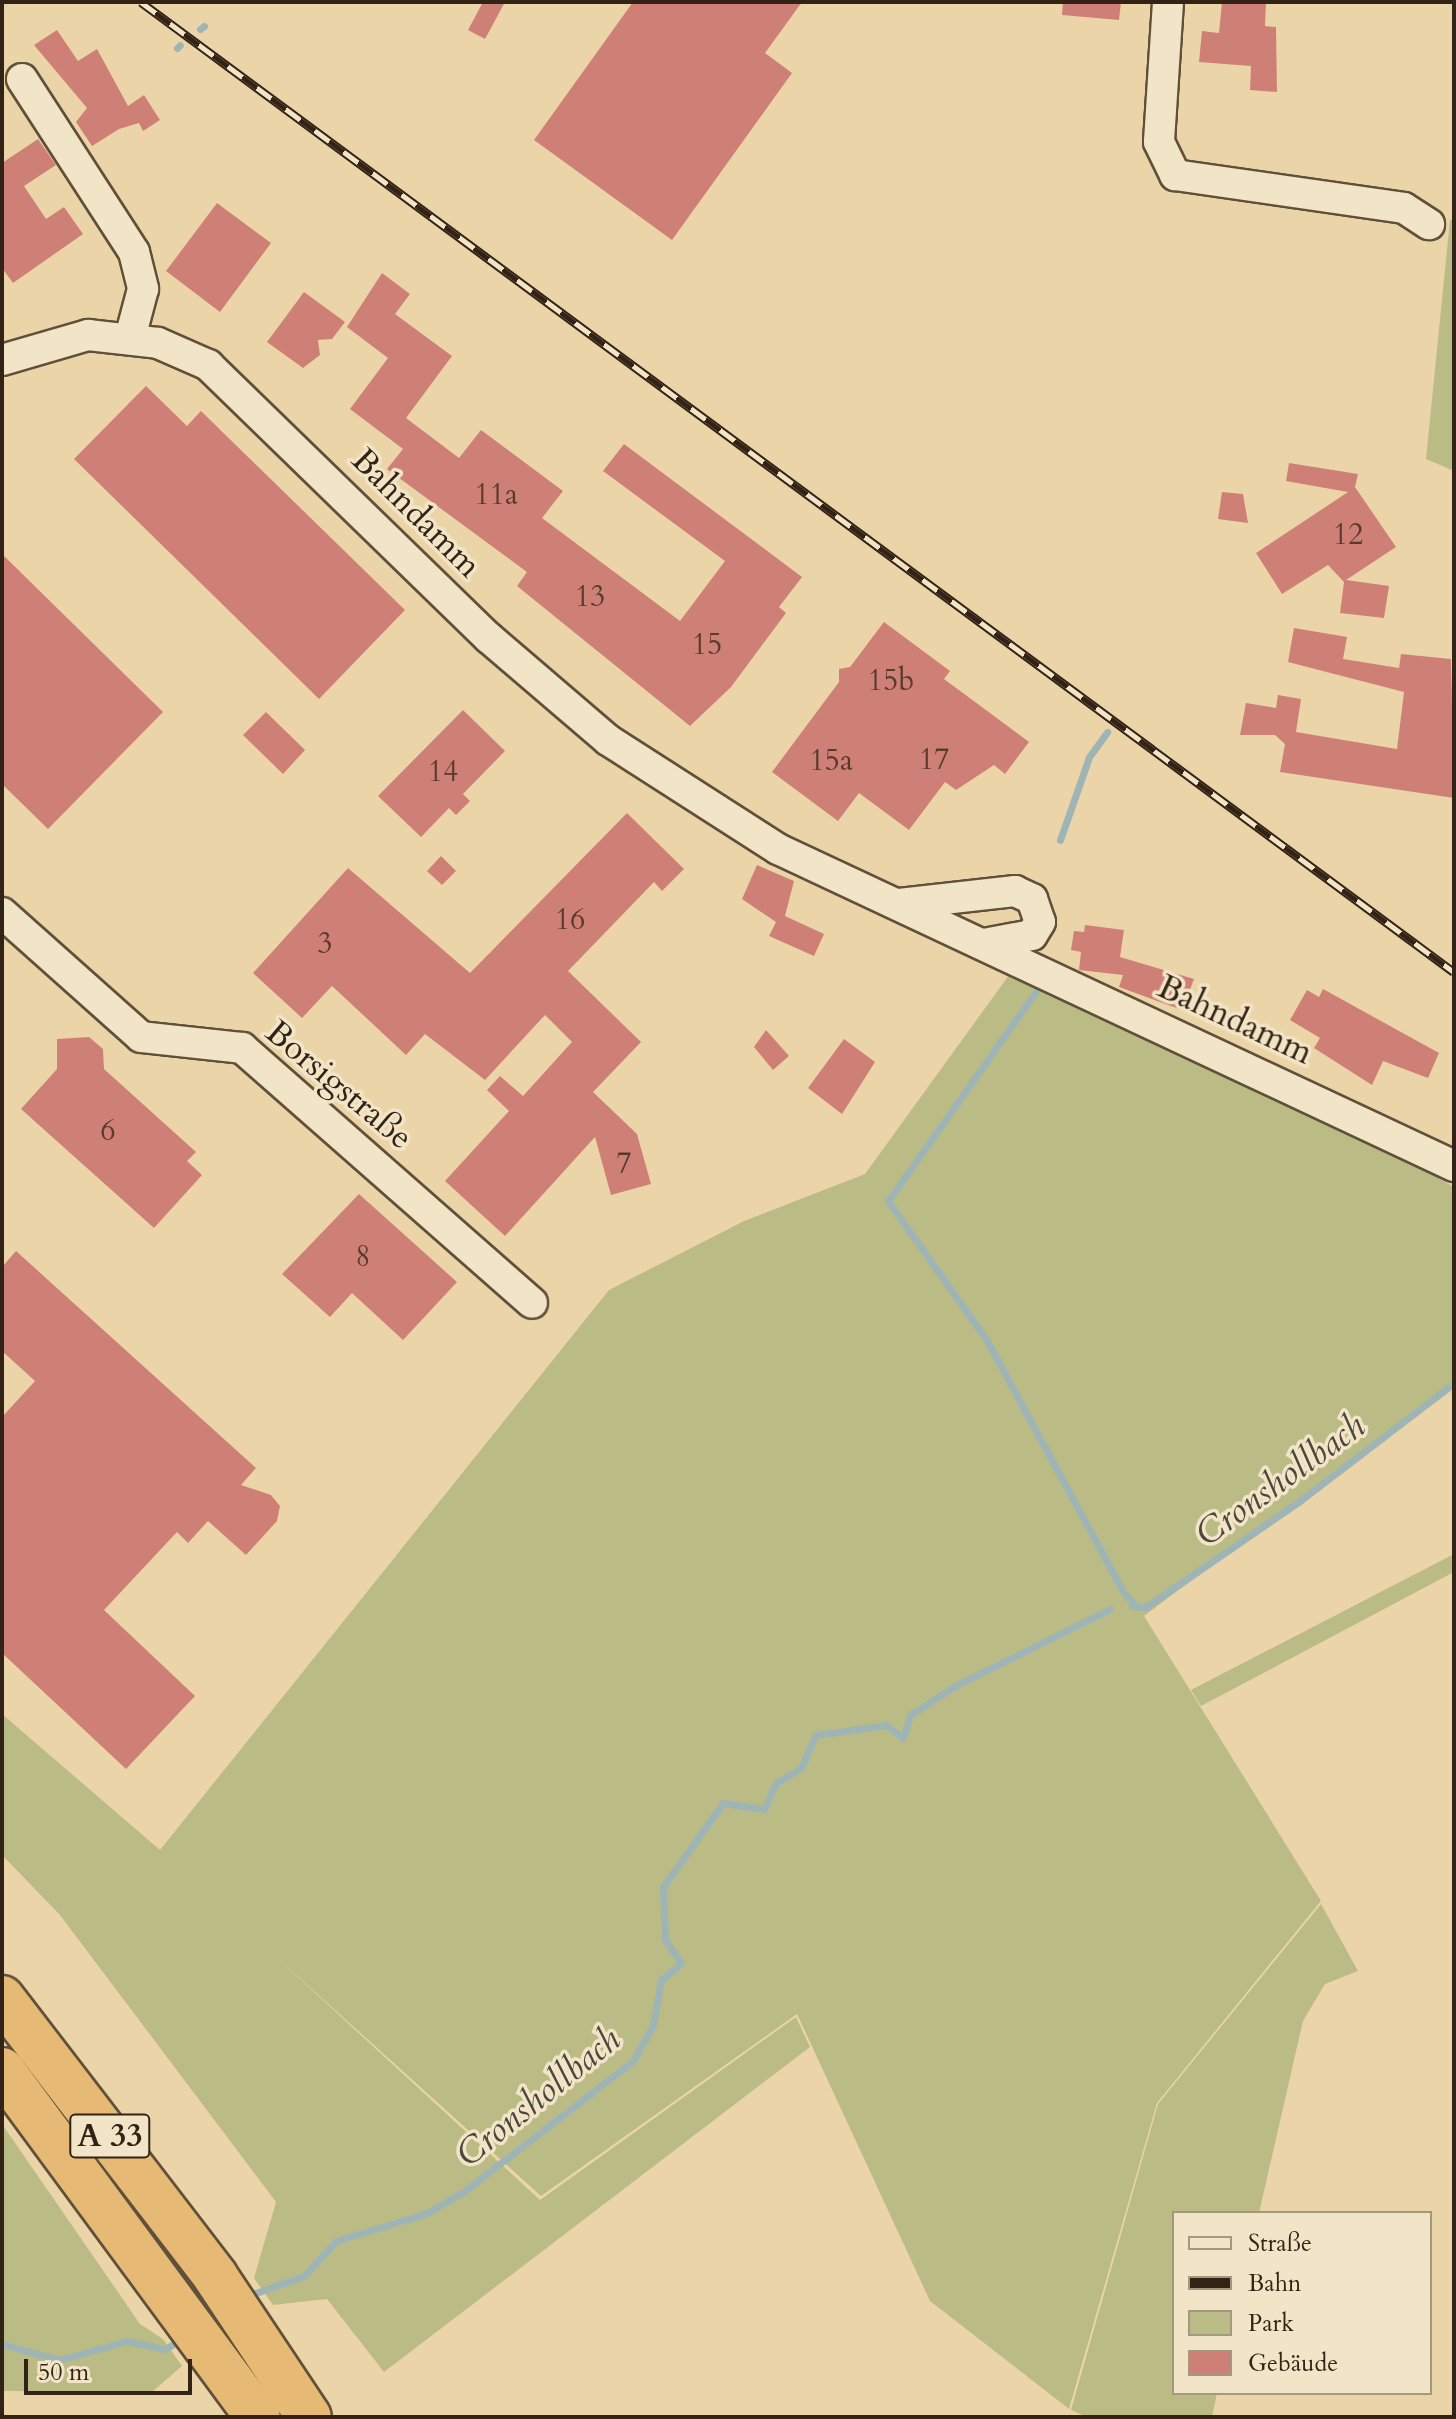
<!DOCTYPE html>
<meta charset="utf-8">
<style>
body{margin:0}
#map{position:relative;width:1456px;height:2419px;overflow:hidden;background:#ebd5a8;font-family:Cardo,serif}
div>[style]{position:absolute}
.green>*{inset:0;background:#bbbc85}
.stream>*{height:7px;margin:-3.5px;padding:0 3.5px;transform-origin:3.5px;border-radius:3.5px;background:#9fb5b5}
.building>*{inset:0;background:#cf8076}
.roads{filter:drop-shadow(2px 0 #60503a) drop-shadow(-2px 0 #60503a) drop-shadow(0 2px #60503a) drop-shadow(0 -2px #60503a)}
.minor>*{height:30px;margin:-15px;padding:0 15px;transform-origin:15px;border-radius:15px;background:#f2e4c6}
.highway>*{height:44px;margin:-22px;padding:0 22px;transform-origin:22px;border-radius:22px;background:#e6ba74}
.rail>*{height:9px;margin-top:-4.5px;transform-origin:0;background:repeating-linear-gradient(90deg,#f2e4c6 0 18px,#322316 0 36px);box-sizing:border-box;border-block:2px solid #322316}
span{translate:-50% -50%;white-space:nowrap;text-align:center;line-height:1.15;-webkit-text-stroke:7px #f2e4c6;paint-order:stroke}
.number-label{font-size:30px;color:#593a2e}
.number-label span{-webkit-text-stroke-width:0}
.shield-label span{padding:2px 6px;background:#f2e4c6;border:2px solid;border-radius:6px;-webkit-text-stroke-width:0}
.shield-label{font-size:32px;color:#322316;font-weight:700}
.street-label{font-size:34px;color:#322316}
.water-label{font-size:36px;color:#4d483e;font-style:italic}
.frame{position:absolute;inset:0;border:4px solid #322316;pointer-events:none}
.legend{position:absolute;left:1172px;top:2211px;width:260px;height:184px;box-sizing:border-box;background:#f2e4c6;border:2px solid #a59780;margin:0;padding:10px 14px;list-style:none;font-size:24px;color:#322316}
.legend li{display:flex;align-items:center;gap:16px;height:40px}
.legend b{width:40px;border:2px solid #a59780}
.scale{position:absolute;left:24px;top:2359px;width:168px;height:36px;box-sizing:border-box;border:4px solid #322316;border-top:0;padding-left:10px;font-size:24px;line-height:28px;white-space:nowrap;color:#322316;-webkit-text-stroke:6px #f2e4c6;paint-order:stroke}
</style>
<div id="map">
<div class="green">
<i style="clip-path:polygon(1450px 220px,1454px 221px,1454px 471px,1426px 459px)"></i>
<i style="clip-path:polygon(1012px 971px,1339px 1121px,1454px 1187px,1454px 1383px,1144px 1616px,1321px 1901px,1157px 2103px,1069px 2409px,930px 2301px,797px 2014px,541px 2196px,274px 1955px,540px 2200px,796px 2017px,810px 2047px,384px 2372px,327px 2299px,273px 2305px,254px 2278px,276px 2202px,60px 1915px,2px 1855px,2px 1714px,160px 1850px,609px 1290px,744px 1221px,865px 1174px)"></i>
<i style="clip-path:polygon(1454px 1554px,1454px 1572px,1201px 1706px,1191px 1690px)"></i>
<i style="clip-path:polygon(1321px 1904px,1358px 1971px,1325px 1984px,1303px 2021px,1259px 2213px,1174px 2213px,1174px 2393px,1217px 2393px,1212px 2417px,1087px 2417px,1071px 2410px,1158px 2104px)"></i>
<i style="clip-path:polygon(2px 2124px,140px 2324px,163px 2339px,182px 2366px,152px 2392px,2px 2391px)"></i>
</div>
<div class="stream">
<i style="left:200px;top:29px;width:5px;rotate:-37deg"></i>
<i style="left:177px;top:48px;width:4px;rotate:-45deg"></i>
<i style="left:1060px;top:840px;width:88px;rotate:-70.7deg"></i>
<i style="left:1089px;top:757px;width:31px;rotate:-54deg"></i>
<i style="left:1039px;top:987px;width:262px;rotate:125.2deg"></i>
<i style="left:888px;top:1201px;width:169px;rotate:54.6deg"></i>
<i style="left:986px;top:1339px;width:285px;rotate:61.5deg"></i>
<i style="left:1125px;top:1594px;width:16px;rotate:47deg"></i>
<i style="left:1132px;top:1606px;width:14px;rotate:4deg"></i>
<i style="left:1146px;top:1607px;width:188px;rotate:-34.6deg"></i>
<i style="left:1301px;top:1500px;width:193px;rotate:-37.4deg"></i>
<i style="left:247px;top:2296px;width:60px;rotate:-19.3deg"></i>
<i style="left:304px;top:2276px;width:47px;rotate:-47.6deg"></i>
<i style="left:336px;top:2241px;width:95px;rotate:-17.1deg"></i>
<i style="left:427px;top:2213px;width:42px;rotate:-30.3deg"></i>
<i style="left:463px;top:2192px;width:215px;rotate:-37.6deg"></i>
<i style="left:633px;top:2061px;width:41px;rotate:-60.9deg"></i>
<i style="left:653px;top:2025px;width:46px;rotate:-79.9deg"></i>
<i style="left:661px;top:1980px;width:26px;rotate:-40deg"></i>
<i style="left:681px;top:1963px;width:29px;rotate:-124deg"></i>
<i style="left:665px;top:1939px;width:52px;rotate:-92.2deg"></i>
<i style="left:663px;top:1887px;width:103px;rotate:-54.5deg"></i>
<i style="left:723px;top:1803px;width:41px;rotate:8.3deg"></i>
<i style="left:764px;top:1809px;width:29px;rotate:-65deg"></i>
<i style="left:776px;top:1783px;width:29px;rotate:-31deg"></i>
<i style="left:801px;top:1768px;width:36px;rotate:-66deg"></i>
<i style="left:816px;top:1735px;width:71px;rotate:-8.1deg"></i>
<i style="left:886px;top:1725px;width:21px;rotate:37deg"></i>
<i style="left:903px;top:1738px;width:24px;rotate:-73deg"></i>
<i style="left:910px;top:1715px;width:54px;rotate:-32.8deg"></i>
<i style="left:955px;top:1686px;width:173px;rotate:-26.4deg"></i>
<i style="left:2px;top:2344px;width:59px;rotate:15.7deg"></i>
<i style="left:59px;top:2360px;width:71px;rotate:-15.6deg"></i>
<i style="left:127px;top:2341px;width:39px;rotate:12deg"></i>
<i style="left:165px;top:2349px;width:21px;rotate:-31deg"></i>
</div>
<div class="building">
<i style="clip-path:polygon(483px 2px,505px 2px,485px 39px,468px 30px)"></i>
<i style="clip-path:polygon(633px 2px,802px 2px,765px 53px,792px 73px,672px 240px,534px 140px)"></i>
<i style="clip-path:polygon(1063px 2px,1121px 2px,1119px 20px,1062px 15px)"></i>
<i style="clip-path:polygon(1222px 2px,1266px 2px,1265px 26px,1276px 27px,1277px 92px,1250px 90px,1251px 66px,1199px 62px,1202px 31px,1219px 33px)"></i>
<i style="clip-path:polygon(57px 30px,78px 61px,97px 49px,128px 106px,144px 95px,160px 120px,143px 131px,139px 123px,119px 129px,92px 146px,76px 122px,87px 108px,34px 45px)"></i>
<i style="clip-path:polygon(38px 139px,56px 165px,24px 186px,46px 219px,64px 207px,83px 234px,13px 283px,2px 268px,2px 163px)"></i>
<i style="clip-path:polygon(217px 203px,271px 243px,220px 312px,166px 271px)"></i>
<i style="clip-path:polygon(382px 273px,410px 294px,395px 314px,452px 356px,406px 418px,459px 458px,481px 430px,563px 491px,542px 518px,680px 621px,725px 561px,603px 471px,624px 444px,802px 577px,779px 607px,786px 613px,731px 687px,690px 726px,517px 586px,527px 572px,387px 469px,403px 449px,350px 409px,388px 358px,347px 327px)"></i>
<i style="clip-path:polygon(304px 292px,345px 322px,332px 339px,318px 340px,320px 355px,303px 368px,267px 342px)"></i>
<i style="clip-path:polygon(146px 386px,187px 426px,201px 411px,405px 610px,319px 699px,74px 459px)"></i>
<i style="clip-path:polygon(1289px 463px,1358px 474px,1355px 487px,1396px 547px,1346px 580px,1389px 586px,1384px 618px,1340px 613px,1344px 582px,1328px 565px,1282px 594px,1256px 553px,1348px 492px,1286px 481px)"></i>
<i style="clip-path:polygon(1222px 492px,1243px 494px,1248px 523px,1218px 519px)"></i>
<i style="clip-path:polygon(2px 554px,163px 712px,48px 829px,2px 784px)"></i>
<i style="clip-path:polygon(884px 622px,950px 671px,944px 679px,1029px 742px,1005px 774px,994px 765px,956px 790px,945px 782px,909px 830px,859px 793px,838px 821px,772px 772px,839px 682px,839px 669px,850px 667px)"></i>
<i style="clip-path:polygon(1294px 628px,1347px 637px,1343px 659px,1399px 668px,1401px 654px,1451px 659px,1454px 798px,1280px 772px,1285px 744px,1275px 735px,1240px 735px,1246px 703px,1276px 708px,1278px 695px,1301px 699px,1296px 732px,1397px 749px,1404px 692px,1288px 662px)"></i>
<i style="clip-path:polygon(463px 710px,505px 751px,463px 794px,470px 801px,456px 815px,449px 808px,421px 837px,378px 796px)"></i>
<i style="clip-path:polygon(266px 712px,305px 750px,283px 774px,243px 735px)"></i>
<i style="clip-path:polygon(627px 813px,684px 869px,662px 891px,654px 882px,568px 971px,641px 1042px,593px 1092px,637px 1134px,651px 1184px,611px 1195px,595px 1137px,505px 1236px,445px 1181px,509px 1111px,487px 1090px,500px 1076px,523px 1096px,572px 1042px,545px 1015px,485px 1080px,425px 1034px,406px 1055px,332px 986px,302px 1018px,253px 973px,348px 868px,470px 973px)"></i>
<i style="clip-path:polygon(441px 856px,456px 871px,442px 885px,427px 871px)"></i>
<i style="clip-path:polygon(757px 865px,794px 881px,785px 916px,824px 934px,814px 956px,769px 936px,776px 922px,742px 899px)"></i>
<i style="clip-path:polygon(1085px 925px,1124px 930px,1120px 957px,1194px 979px,1182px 1010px,1119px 987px,1123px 975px,1079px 970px,1081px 952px,1071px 950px,1074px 931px,1084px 932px)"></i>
<i style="clip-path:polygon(1323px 989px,1439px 1053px,1428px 1078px,1383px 1061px,1372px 1085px,1314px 1048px,1320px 1038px,1290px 1020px,1307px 990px,1319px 997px)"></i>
<i style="clip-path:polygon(766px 1030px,789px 1056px,773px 1070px,754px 1047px)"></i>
<i style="clip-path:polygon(89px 1037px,103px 1049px,104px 1069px,196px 1152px,187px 1161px,202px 1175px,154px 1228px,21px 1109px,57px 1069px,57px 1039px)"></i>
<i style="clip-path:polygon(844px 1039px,875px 1062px,842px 1114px,808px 1088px)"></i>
<i style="clip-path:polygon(359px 1194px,457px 1282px,403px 1340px,352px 1293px,330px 1317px,282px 1274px)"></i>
<i style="clip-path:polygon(16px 1251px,256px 1468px,241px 1485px,271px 1495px,280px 1506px,277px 1521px,246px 1555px,208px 1521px,188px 1543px,177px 1532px,104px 1610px,195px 1696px,126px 1769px,2px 1653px,2px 1417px,35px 1381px,2px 1351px,2px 1267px)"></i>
</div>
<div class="roads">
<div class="minor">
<i style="left:1168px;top:2px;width:140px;rotate:93.7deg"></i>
<i style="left:1159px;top:142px;width:37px;rotate:64deg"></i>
<i style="left:1175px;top:175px;width:231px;rotate:8.2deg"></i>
<i style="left:1404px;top:208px;width:30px;rotate:33deg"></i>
<i style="left:22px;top:79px;width:206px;rotate:57.1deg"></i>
<i style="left:134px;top:252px;width:38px;rotate:76deg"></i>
<i style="left:143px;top:289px;width:51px;rotate:104.9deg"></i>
<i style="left:2px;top:360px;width:90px;rotate:-16.2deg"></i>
<i style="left:88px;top:335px;width:70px;rotate:6.5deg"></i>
<i style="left:158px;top:343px;width:55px;rotate:23.7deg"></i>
<i style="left:208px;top:365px;width:392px;rotate:44.2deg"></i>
<i style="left:489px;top:638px;width:157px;rotate:40.6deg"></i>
<i style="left:608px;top:740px;width:202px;rotate:32.7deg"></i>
<i style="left:778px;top:849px;width:747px;rotate:25.12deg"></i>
<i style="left:899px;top:904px;width:117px;rotate:-6.4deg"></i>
<i style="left:1015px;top:891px;width:19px;rotate:25deg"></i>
<i style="left:1032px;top:899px;width:24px;rotate:71deg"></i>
<i style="left:1040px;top:922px;width:15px;rotate:122deg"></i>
<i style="left:1032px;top:935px;width:49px;rotate:169.4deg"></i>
<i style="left:2px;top:913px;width:186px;rotate:41.7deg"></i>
<i style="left:141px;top:1037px;width:102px;rotate:6.2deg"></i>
<i style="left:242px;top:1048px;width:386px;rotate:41.3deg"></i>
</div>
<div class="highway">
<i style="left:2px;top:1998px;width:350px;rotate:52.5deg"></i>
<i style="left:215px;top:2276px;width:169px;rotate:56.3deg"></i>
<i style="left:2px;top:2070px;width:431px;rotate:53.6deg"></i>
</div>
</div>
<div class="rail">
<i style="left:141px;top:2px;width:1632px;rotate:36.46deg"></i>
</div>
<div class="number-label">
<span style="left:496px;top:495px">11a</span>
<span style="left:1348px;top:535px">12</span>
<span style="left:590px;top:597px">13</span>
<span style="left:707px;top:645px">15</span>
<span style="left:891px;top:681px">15b</span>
<span style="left:934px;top:760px">17</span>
<span style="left:831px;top:761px">15a</span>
<span style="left:443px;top:772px">14</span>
<span style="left:570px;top:920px">16</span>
<span style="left:325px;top:944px">3</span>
<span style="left:108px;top:1131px">6</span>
<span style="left:624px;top:1164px">7</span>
<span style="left:363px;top:1257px">8</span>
</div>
<div class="shield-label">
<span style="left:110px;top:2136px">A 33</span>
</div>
<div class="street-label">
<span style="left:416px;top:513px;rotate:45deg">Bahndamm</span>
<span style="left:1235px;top:1020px;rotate:25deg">Bahndamm</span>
<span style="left:339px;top:1085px;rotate:40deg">Borsigstraße</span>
</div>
<div class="water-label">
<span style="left:1280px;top:1480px;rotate:-36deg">Cronshollbach</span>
<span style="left:538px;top:2097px;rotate:-39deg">Cronshollbach</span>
</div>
<div class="frame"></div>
<ul class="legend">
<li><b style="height:10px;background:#f2e4c6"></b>Straße</li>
<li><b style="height:10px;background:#322316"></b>Bahn</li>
<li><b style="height:22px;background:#bbbc85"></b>Park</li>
<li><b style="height:22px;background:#cf8076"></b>Gebäude</li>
</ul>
<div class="scale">50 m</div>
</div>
